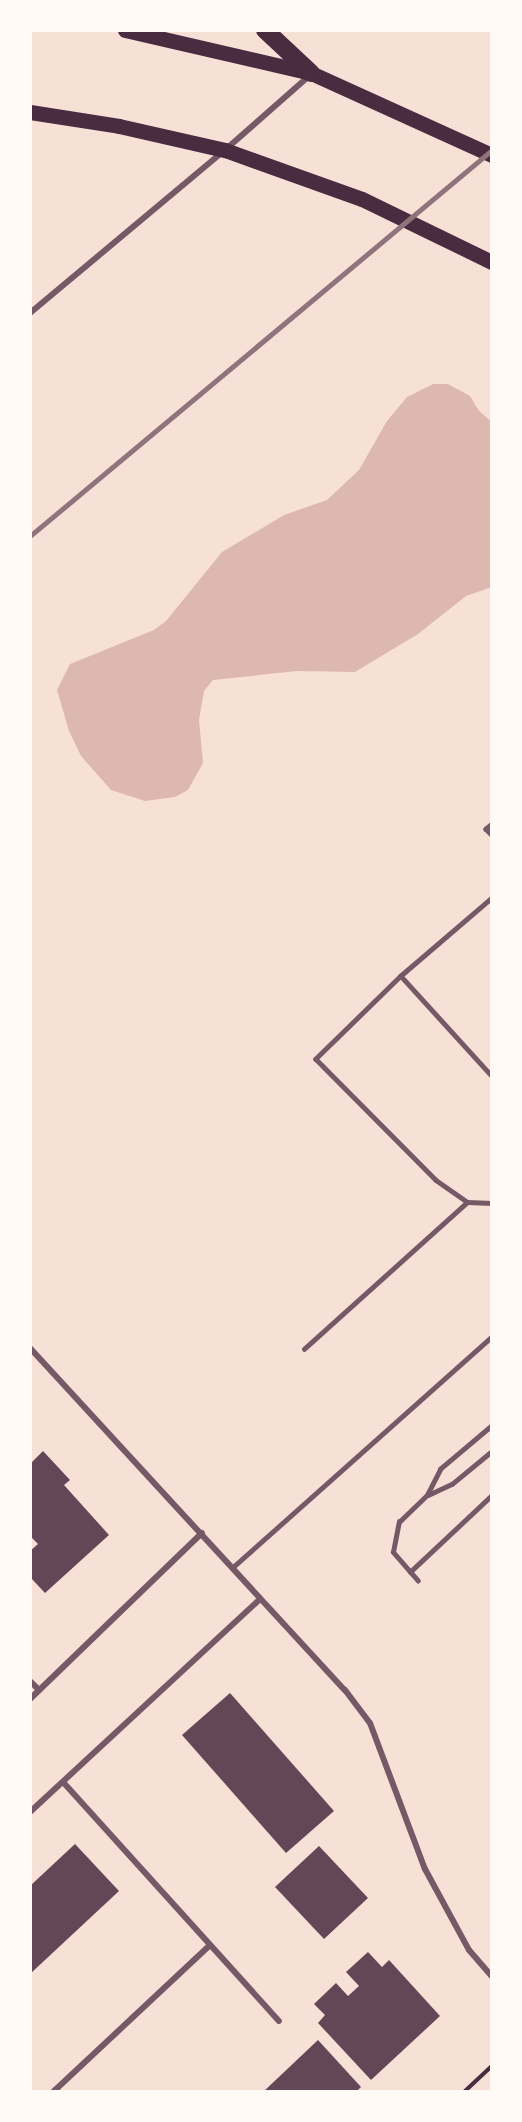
<!DOCTYPE html>
<style>
body{margin:0}
#map{position:relative;width:522px;height:2122px;overflow:hidden;background:#f7e1d7;font-family:Roboto,sans-serif}
div>[style]{position:absolute}
.water>*{inset:0;background:#dcb8b0}
.building>*{inset:0;background:#644757}
.path>*{height:4px;margin:-2px;padding:0 2px;transform-origin:2px;border-radius:2px;background:#4a2c40}
.service>*{height:4.5px;margin:-2.25px;padding:0 2.25px;transform-origin:2.25px;border-radius:2.25px;background:#755966}
.minor>*{height:6px;margin:-3px;padding:0 3px;transform-origin:3px;border-radius:3px;background:#755966}
.primary>*{height:15px;margin:-7.5px;padding:0 7.5px;transform-origin:7.5px;border-radius:7.5px;background:#4a2c40}
.motorway>*{height:18px;margin:-9px;padding:0 9px;transform-origin:9px;border-radius:9px;background:#4a2c40}
.rail>*{height:4.5px;margin:-2.25px;padding:0 2.25px;transform-origin:2.25px;border-radius:2.25px;background:#8f747c}
span{translate:-50% -50%;white-space:nowrap;text-align:center;line-height:1.15;-webkit-text-stroke:5px #fffaf5;paint-order:stroke}
.frame{position:absolute;inset:0;border:32px solid #fffaf5;pointer-events:none}
</style>
<div id="map">
<div class="water">
<i style="clip-path:polygon(433px 384px,448px 384px,470px 396px,479px 411px,492px 422px,492px 587px,466px 596px,418px 634px,355px 672px,297px 671px,213px 680px,204px 691px,199px 720px,203px 763px,188px 790px,175px 797px,145px 801px,111px 790px,81px 756px,69px 731px,57px 690px,70px 664px,154px 630px,166px 621px,222px 552px,284px 515px,327px 500px,359px 470px,387px 421px,407px 397px)"></i>
</div>
<div class="building">
<i style="clip-path:polygon(43px 1451px,70px 1480px,64px 1485px,109px 1535px,45px 1593px,30px 1577px,30px 1551px,38px 1544px,30px 1536px,30px 1464px)"></i>
<i style="clip-path:polygon(230px 1693px,334px 1811px,286px 1853px,182px 1735px)"></i>
<i style="clip-path:polygon(75px 1844px,119px 1891px,30px 1974px,30px 1886px)"></i>
<i style="clip-path:polygon(319px 1846px,368px 1898px,324px 1939px,275px 1887px)"></i>
<i style="clip-path:polygon(368px 1952px,382px 1967px,389px 1960px,440px 2016px,371px 2080px,318px 2023px,325px 2015px,314px 2004px,336px 1983px,348px 1996px,359px 1986px,346px 1972px)"></i>
<i style="clip-path:polygon(318px 2040px,361px 2087px,356px 2092px,263px 2092px)"></i>
</div>
<div class="path">
<i style="left:464px;top:2092px;width:38px;rotate:-43deg"></i>
</div>
<div class="service">
<i style="left:492px;top:824px;width:8px;rotate:140deg"></i>
<i style="left:486px;top:829px;width:8px;rotate:45deg"></i>
<i style="left:492px;top:898px;width:120px;rotate:139.4deg"></i>
<i style="left:401px;top:976px;width:119px;rotate:135.7deg"></i>
<i style="left:316px;top:1059px;width:170px;rotate:45.2deg"></i>
<i style="left:436px;top:1180px;width:38px;rotate:35deg"></i>
<i style="left:467px;top:1202px;width:25px;rotate:2deg"></i>
<i style="left:401px;top:976px;width:135px;rotate:47.7deg"></i>
<i style="left:304px;top:1349px;width:219px;rotate:-42deg"></i>
<i style="left:428px;top:1495px;width:26px;rotate:-25deg"></i>
<i style="left:452px;top:1484px;width:52px;rotate:-39.5deg"></i>
<i style="left:232px;top:1568px;width:348px;rotate:-41.7deg"></i>
<i style="left:410px;top:1572px;width:112px;rotate:-43.2deg"></i>
<i style="left:418px;top:1581px;width:38px;rotate:-131deg"></i>
<i style="left:393px;top:1552px;width:31px;rotate:-79deg"></i>
<i style="left:399px;top:1522px;width:39px;rotate:-44deg"></i>
<i style="left:427px;top:1495px;width:29px;rotate:-63deg"></i>
<i style="left:440px;top:1469px;width:68px;rotate:-40.2deg"></i>
</div>
<div class="minor">
<i style="left:30px;top:313px;width:254px;rotate:-39.9deg"></i>
<i style="left:225px;top:150px;width:112px;rotate:-41.4deg"></i>
<i style="left:30px;top:1348px;width:465px;rotate:47.4deg"></i>
<i style="left:345px;top:1690px;width:41px;rotate:52.9deg"></i>
<i style="left:370px;top:1723px;width:156px;rotate:69.4deg"></i>
<i style="left:425px;top:1869px;width:92px;rotate:61.5deg"></i>
<i style="left:469px;top:1950px;width:35px;rotate:49deg"></i>
<i style="left:30px;top:1681px;width:13px;rotate:45deg"></i>
<i style="left:30px;top:1699px;width:239px;rotate:-44deg"></i>
<i style="left:63px;top:1782px;width:322px;rotate:47.9deg"></i>
<i style="left:30px;top:1812px;width:313px;rotate:-42.8deg"></i>
<i style="left:53px;top:2092px;width:214px;rotate:-43.1deg"></i>
</div>
<div class="primary">
<i style="left:125px;top:30px;width:191px;rotate:13deg"></i>
<i style="left:311px;top:73px;width:199px;rotate:24.4deg"></i>
<i style="left:30px;top:112px;width:90px;rotate:8.9deg"></i>
<i style="left:119px;top:126px;width:109px;rotate:12.8deg"></i>
<i style="left:225px;top:150px;width:145px;rotate:19.7deg"></i>
<i style="left:362px;top:199px;width:144px;rotate:25.9deg"></i>
</div>
<div class="motorway">
<i style="left:265px;top:30px;width:63px;rotate:43.1deg"></i>
</div>
<div class="rail">
<i style="left:30px;top:536px;width:602px;rotate:-39.88deg"></i>
</div>
<div class="frame"></div>
</div>
